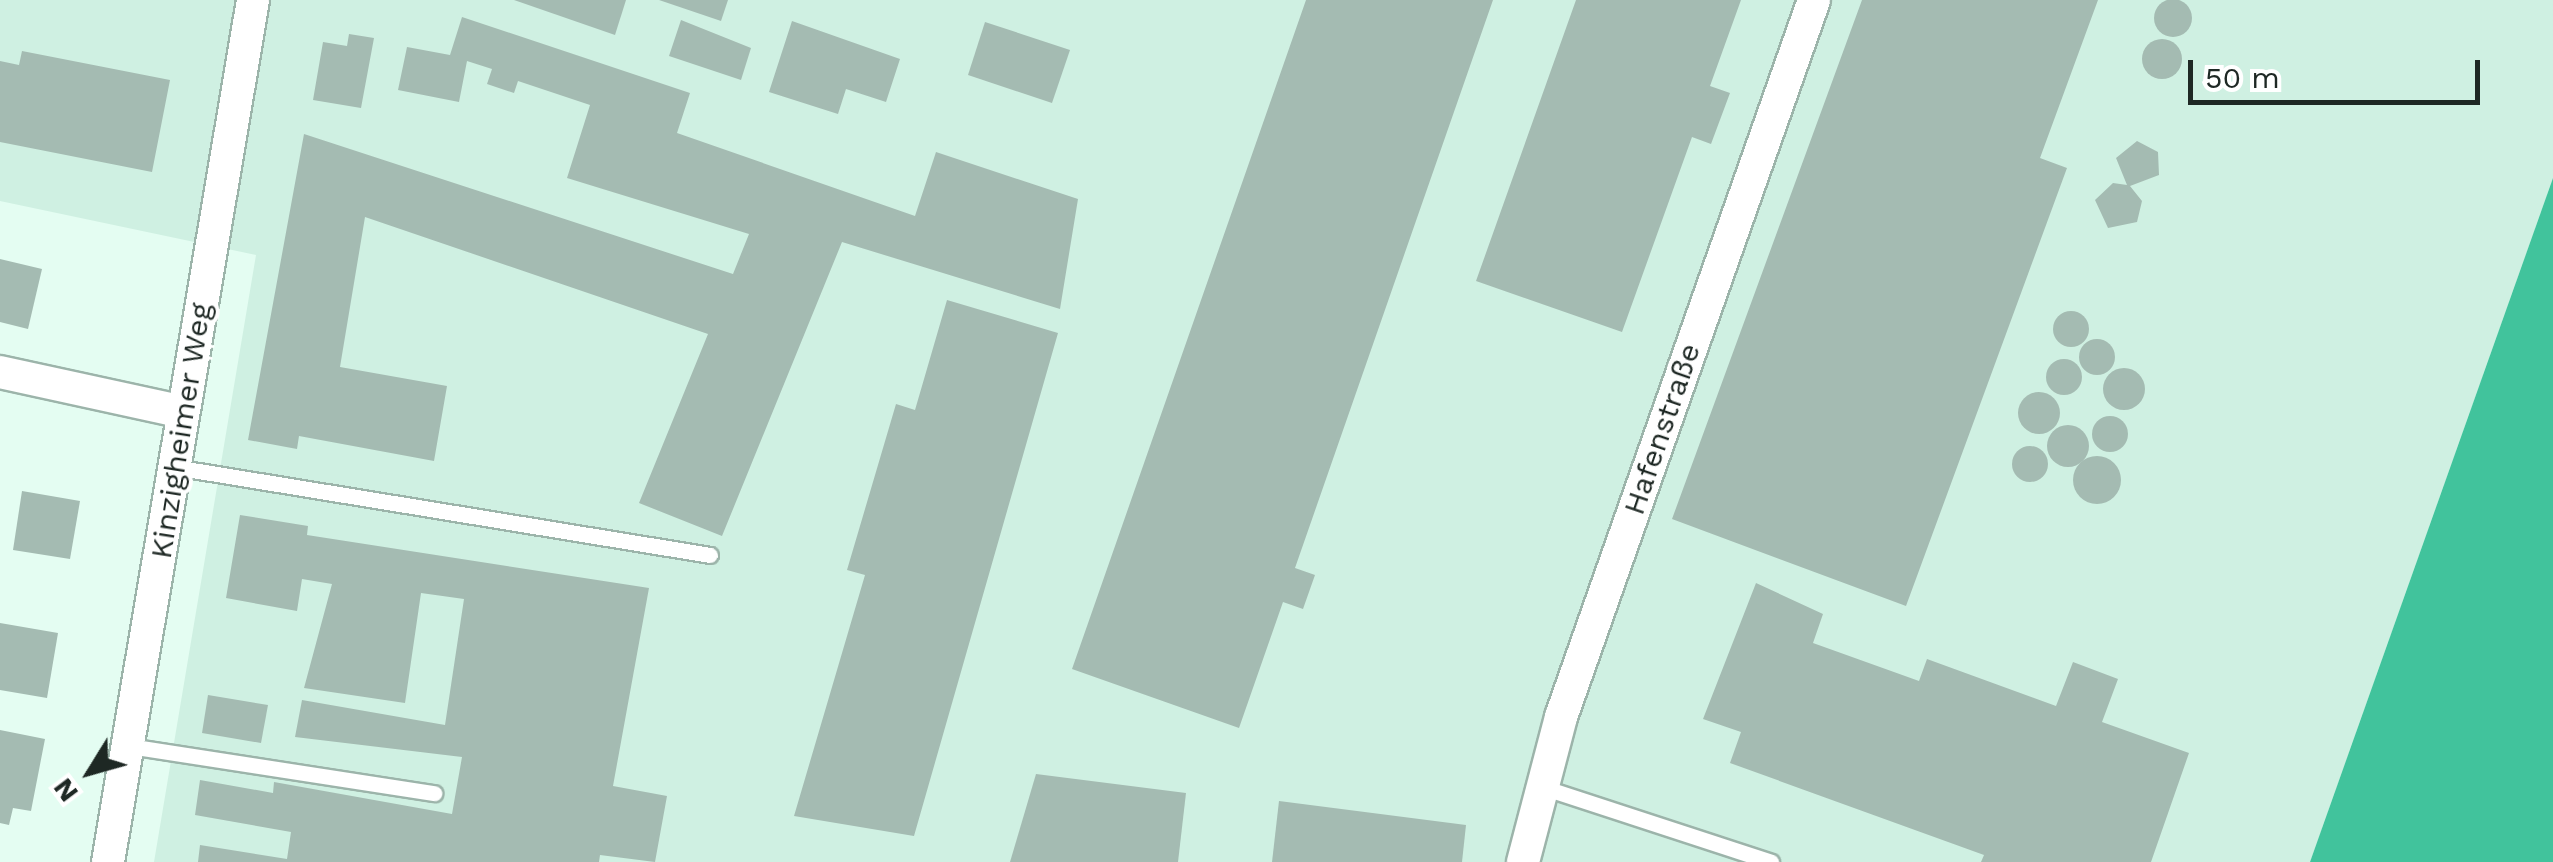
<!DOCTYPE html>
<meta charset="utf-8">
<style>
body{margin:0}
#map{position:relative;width:2553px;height:862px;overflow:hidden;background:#e4fdf2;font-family:"Work Sans",sans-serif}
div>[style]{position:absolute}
.built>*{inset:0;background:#cff0e2}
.water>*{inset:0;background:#41c39c}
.building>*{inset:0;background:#a4bbb2}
.round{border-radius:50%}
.roads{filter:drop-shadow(2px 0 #9cb4aa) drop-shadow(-2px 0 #9cb4aa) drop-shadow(0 2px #9cb4aa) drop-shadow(0 -2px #9cb4aa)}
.lane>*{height:15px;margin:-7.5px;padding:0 7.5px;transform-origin:7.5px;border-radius:7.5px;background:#fff}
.street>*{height:32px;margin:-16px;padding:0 16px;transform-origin:16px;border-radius:16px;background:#fff}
span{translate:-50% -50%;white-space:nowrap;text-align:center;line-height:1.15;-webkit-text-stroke:8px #fff;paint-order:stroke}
.street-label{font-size:30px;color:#1e2824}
.north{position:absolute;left:40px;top:722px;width:100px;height:100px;-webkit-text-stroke:8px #fff;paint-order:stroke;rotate:233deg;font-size:28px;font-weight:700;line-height:40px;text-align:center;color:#1e2824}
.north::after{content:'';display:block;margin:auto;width:35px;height:45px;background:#1e2824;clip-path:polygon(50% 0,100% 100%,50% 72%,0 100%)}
.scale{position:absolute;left:2188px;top:60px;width:292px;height:45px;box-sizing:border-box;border:5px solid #1e2824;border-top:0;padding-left:12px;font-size:30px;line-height:35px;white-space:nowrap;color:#1e2824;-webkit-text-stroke:8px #fff;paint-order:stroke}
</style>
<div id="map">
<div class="built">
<i style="clip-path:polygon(0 0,2553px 0,2553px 178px,2310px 862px,154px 862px,256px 255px,0 201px)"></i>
</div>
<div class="water">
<i style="clip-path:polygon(2553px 178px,2553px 862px,2310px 862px)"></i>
</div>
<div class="building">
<i class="round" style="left:2154px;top:-1px;width:38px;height:38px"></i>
<i style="clip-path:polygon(514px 0,626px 0,615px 35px)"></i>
<i style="clip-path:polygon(659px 0,728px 0,721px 21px)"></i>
<i style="clip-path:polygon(1306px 0,1493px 0,1295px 568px,1315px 575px,1303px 609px,1283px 602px,1239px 728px,1072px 669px)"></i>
<i style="clip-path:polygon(1576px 0,1741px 0,1710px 86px,1730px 93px,1711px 144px,1692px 137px,1622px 332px,1476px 281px)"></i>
<i style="clip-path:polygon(1862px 0,2098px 0,2040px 158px,2067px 168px,1906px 606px,1672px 519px)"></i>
<i style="clip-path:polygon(462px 17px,690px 93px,677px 133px,915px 216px,936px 152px,1078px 199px,1060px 309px,842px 242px,722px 536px,639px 503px,708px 334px,365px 217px,340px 367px,447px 386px,434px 461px,299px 436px,297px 449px,248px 440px,304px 134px,733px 274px,749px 234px,567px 178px,590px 105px,518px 81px,514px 93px,487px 84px,492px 69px,467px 61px,459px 102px,398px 90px,407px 47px,450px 55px)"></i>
<i style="clip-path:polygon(681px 20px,751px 48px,741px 80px,669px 56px)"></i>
<i style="clip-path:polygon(792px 21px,900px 59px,886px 102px,846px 89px,838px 114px,769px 92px)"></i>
<i style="clip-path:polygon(985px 22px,1070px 50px,1052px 103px,968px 75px)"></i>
<i style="clip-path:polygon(349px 34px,374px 38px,361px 108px,313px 100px,323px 42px,347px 46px)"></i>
<i class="round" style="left:2142px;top:39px;width:40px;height:40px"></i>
<i style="clip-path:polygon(22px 51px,170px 80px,152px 172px,0 142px,0 61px,19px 65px)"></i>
<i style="clip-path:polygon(2137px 141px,2158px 152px,2159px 175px,2130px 186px,2142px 201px,2137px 222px,2108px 228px,2095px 200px,2113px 183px,2127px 185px,2116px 158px)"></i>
<i style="clip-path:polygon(0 259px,42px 269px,28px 329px,0 322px)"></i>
<i style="clip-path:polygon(947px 300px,1058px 333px,914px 836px,794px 816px,865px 575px,847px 570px,896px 404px,915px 410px)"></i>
<i class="round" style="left:2053px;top:311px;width:36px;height:36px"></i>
<i class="round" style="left:2079px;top:339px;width:36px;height:36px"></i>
<i class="round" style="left:2046px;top:359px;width:36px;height:36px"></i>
<i class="round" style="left:2103px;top:368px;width:42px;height:42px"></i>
<i class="round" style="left:2018px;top:392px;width:42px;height:42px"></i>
<i class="round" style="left:2092px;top:416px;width:36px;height:36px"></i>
<i class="round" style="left:2047px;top:425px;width:42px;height:42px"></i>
<i class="round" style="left:2012px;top:446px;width:36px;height:36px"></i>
<i class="round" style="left:2073px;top:456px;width:48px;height:48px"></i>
<i style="clip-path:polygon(22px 491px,80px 501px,70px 559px,13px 550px)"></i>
<i style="clip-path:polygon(240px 515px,308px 526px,307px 535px,649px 588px,613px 786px,667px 796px,655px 862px,600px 855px,599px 862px,198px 862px,200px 845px,287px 859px,291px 832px,195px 815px,200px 780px,273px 793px,274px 782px,452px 814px,462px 757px,295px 737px,302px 700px,445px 725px,464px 599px,421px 593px,405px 703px,304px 688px,332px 584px,302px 579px,297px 611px,226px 598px)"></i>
<i style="clip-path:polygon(1756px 583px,1823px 614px,1813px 643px,1919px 681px,1927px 659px,2056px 706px,2073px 662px,2118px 679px,2102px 722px,2189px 753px,2151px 862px,1981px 862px,1984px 855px,1730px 763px,1741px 732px,1703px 719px)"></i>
<i style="clip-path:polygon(0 623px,58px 633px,47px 698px,0 690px)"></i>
<i style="clip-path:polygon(208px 695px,268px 705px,261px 743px,202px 733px)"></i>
<i style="clip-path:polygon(0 730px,45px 739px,31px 811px,13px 808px,9px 825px,0 823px)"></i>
<i style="clip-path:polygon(1036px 774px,1186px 793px,1178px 862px,1010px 862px)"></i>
<i style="clip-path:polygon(1279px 801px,1466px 825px,1462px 862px,1272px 862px)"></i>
</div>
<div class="roads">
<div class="lane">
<i style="left:174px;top:467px;width:543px;rotate:9.32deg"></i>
<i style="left:129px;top:746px;width:309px;rotate:8.8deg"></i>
<i style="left:1542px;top:787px;width:241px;rotate:18.1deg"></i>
</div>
<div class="street">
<i style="left:0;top:372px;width:187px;rotate:12.3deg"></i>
<i style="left:108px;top:862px;width:874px;rotate:-80.45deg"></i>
<i style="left:1523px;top:862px;width:150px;rotate:-75.3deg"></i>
<i style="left:1561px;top:717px;width:760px;rotate:-70.56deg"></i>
</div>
</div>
<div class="street-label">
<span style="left:1662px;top:429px;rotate:-71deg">Hafenstraße</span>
<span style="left:181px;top:431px;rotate:-81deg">Kinzigheimer Weg</span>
</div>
<div class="north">N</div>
<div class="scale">50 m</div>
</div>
